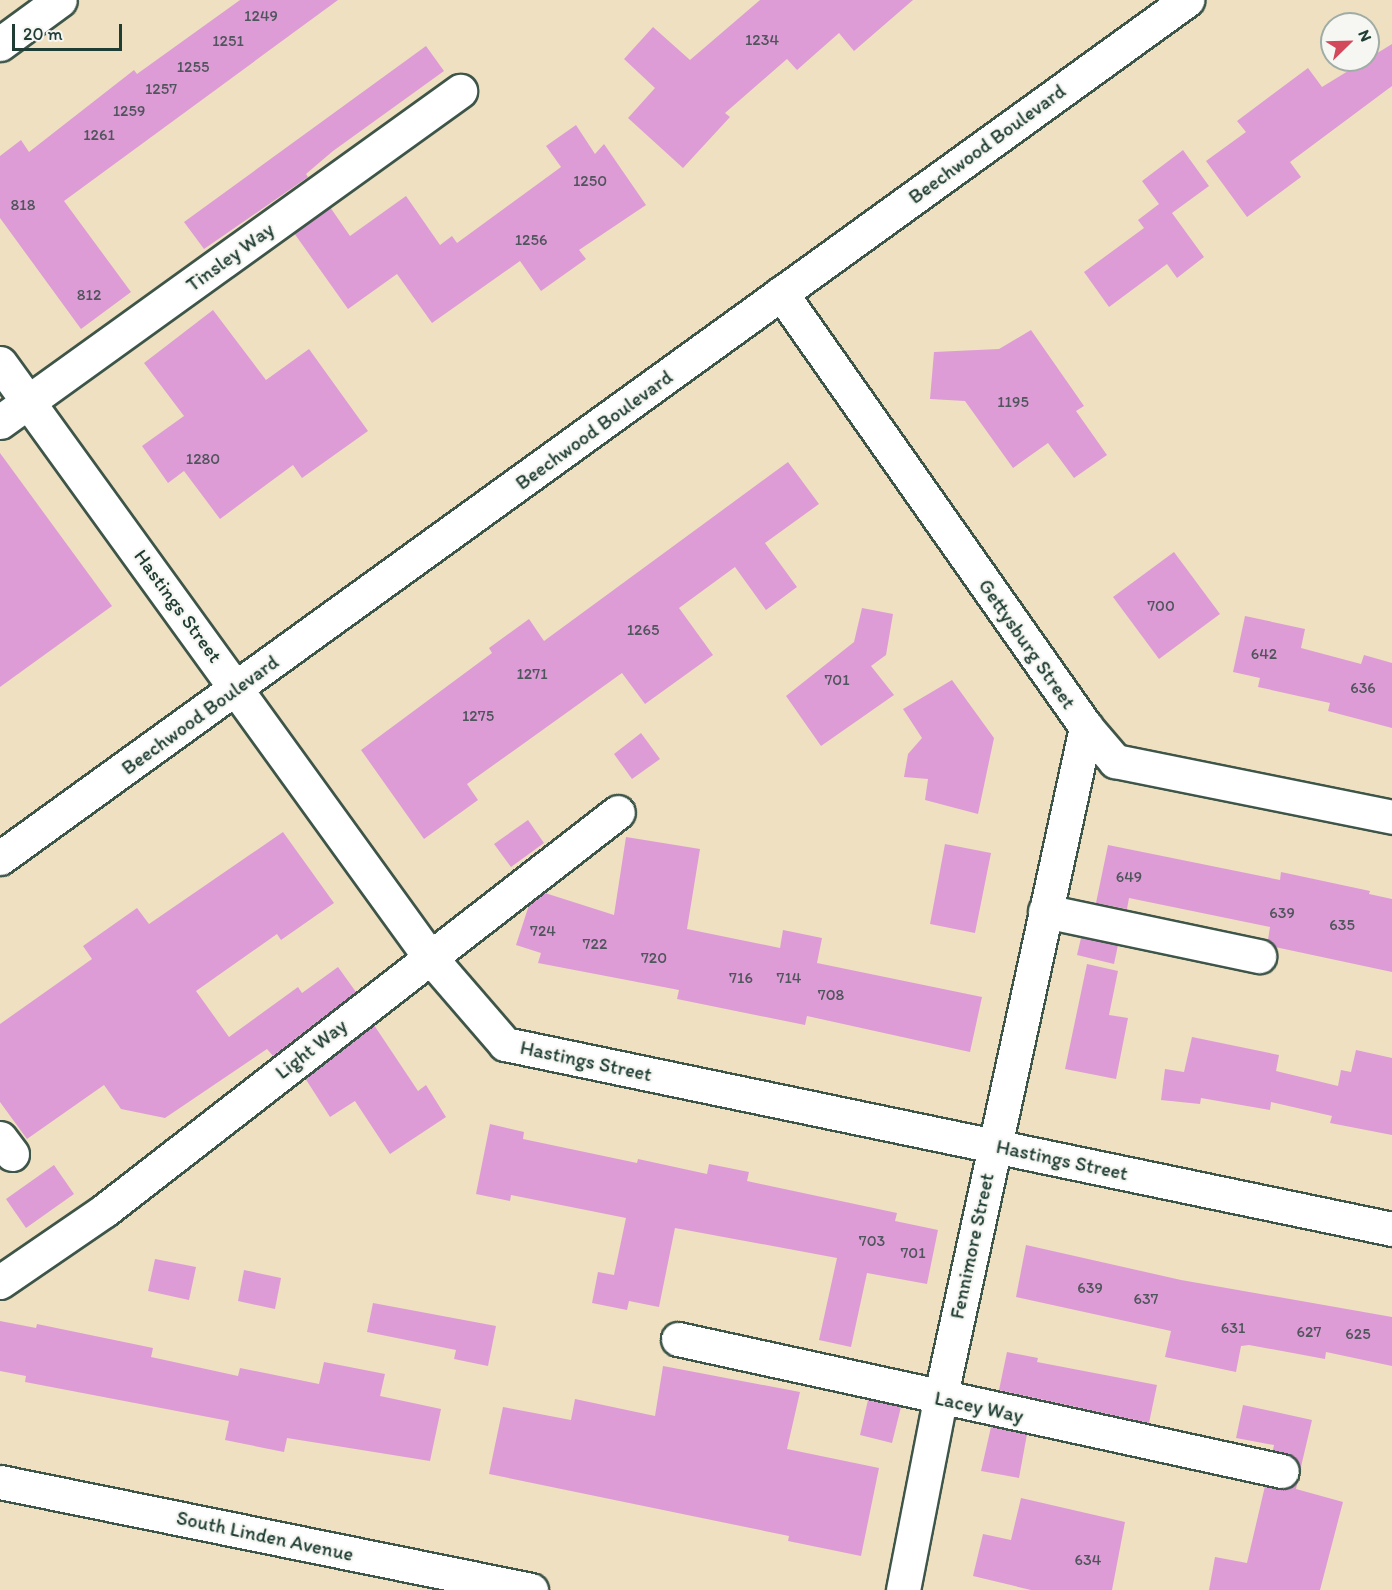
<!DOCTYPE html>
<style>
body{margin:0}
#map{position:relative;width:1392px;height:1590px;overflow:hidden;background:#eee0c1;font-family:Itim,sans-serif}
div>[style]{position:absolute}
.building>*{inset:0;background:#de9cd6}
.roads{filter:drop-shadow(2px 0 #3e5549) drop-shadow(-2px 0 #3e5549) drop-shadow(0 2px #3e5549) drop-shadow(0 -2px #3e5549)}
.minor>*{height:33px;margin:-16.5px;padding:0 16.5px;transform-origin:16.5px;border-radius:16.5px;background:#fff}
.major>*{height:33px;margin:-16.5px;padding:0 16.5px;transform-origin:16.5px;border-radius:16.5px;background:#fff}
span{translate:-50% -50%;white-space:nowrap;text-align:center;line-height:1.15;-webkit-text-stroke:4.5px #f6f6f2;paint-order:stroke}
.number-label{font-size:16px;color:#4f555c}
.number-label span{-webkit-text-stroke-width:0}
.street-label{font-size:20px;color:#1f3d34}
.north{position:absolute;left:1320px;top:12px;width:60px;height:60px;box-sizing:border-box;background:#f6f6f2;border:2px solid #a0aca6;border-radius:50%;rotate:67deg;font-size:16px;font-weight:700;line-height:24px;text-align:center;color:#1f3d34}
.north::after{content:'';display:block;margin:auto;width:21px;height:27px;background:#d1495b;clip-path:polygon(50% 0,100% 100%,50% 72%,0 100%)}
.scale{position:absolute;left:12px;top:24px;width:110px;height:27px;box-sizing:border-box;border:3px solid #1f3d34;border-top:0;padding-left:8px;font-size:18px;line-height:21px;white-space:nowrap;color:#1f3d34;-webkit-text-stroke:4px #f6f6f2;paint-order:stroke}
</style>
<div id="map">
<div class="building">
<i style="clip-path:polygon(240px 0,338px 0,64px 201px,131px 292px,81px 329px,0 218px,0 156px,21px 140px,29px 152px,134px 70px,137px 74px)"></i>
<i style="clip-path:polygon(760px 0,913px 0,854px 51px,839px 33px,797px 70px,787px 59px,725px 113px,730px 117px,683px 168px,628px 118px,655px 88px,624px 59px,653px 27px,690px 60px)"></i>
<i style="clip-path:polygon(1392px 44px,1392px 86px,1290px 162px,1301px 177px,1247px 217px,1206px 161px,1246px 132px,1237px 121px,1308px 68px,1322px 87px)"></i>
<i style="clip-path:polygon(426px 46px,444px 71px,333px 151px,306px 174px,308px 177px,204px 249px,184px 222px)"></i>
<i style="clip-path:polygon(576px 125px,595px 154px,604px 144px,646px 205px,579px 250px,586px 259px,541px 291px,520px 261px,432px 323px,397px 274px,348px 309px,294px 233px,330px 207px,350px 236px,406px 196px,440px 245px,452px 236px,457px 243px,561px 167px,546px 146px)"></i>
<i style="clip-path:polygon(1183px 150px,1209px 186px,1172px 213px,1204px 257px,1177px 278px,1167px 264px,1109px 307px,1084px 272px,1144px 228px,1138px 220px,1159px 204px,1142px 181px)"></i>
<i style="clip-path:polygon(213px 310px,266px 380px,309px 349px,368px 431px,302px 478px,293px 465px,220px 519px,184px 471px,168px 483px,142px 446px,184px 416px,144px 363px)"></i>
<i style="clip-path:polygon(1031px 330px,1084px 406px,1076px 411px,1107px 455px,1074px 478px,1048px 443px,1013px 468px,965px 401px,930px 399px,934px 352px,999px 349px)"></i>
<i style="clip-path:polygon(0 453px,112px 606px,0 687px)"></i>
<i style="clip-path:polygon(788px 462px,819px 504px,765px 543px,797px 587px,766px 610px,735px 567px,679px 608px,713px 655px,645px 704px,622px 673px,467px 784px,478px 800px,424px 839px,361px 750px,492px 653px,489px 648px,529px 619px,544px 641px)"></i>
<i style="clip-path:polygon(1174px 552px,1220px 614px,1159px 659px,1113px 597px)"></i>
<i style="clip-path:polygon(862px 608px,893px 614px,886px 655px,871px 666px,894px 695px,821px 746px,786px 696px,854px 642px)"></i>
<i style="clip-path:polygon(1245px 616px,1305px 629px,1301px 648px,1361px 664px,1364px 655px,1392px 663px,1392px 728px,1328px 711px,1330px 703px,1258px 687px,1260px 678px,1233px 672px)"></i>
<i style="clip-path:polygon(952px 680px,994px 738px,978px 814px,925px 800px,928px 779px,904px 777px,908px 754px,922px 738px,903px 709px)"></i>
<i style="clip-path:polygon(641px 733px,660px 759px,632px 779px,614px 754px)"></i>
<i style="clip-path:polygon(528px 820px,544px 843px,511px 867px,494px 844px)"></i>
<i style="clip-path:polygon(283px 832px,334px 903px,281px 940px,277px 934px,196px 991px,229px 1037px,298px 987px,302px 993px,338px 967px,356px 992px,273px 1056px,267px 1049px,165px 1118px,121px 1109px,104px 1085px,27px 1139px,0 1102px,0 1024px,92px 959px,83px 946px,137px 908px,149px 924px)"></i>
<i style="clip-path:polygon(626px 837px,700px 849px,687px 929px,780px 948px,783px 930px,822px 938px,817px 963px,982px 997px,970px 1052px,807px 1016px,805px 1025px,677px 999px,679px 990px,538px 963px,541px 953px,516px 945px,529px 905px,545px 893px,614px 915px)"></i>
<i style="clip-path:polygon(945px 844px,991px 853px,975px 933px,930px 924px)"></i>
<i style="clip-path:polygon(1108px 845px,1280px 880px,1281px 872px,1370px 891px,1369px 894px,1392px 899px,1392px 972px,1275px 947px,1268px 940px,1270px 927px,1129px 898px,1127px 909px,1096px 903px)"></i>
<i style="clip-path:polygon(1081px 938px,1118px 945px,1114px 964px,1077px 955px)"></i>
<i style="clip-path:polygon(1087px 964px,1118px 971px,1109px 1015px,1128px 1018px,1116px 1079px,1065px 1069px)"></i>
<i style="clip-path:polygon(374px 1025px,418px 1091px,426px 1085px,446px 1117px,390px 1154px,355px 1101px,330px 1117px,305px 1078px)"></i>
<i style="clip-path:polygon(1192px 1037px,1279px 1055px,1276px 1071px,1338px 1086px,1341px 1070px,1351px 1072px,1356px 1050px,1392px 1058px,1392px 1135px,1330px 1123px,1332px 1116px,1271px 1102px,1270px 1110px,1201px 1098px,1200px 1104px,1161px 1100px,1165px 1069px,1184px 1072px)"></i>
<i style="clip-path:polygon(490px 1124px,524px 1132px,523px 1139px,637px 1163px,638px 1159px,707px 1174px,709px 1164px,749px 1172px,747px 1181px,897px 1213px,895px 1221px,938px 1230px,927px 1284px,867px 1273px,851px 1347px,819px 1340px,837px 1258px,675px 1228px,659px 1307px,629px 1301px,627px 1310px,592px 1303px,598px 1272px,614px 1275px,626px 1218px,511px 1195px,510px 1201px,476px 1194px)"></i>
<i style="clip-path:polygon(54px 1165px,74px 1194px,26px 1228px,6px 1199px)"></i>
<i style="clip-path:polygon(1026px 1245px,1181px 1280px,1392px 1317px,1392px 1366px,1326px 1352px,1325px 1359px,1249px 1345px,1241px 1346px,1236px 1372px,1165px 1357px,1171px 1331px,1016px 1297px)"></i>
<i style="clip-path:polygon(155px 1259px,196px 1267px,189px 1300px,148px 1291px)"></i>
<i style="clip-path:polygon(244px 1270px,281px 1278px,275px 1309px,238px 1301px)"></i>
<i style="clip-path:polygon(373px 1303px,496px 1326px,488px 1366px,454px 1359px,456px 1350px,367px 1332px)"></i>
<i style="clip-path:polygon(0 1321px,36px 1328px,37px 1324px,153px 1348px,151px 1357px,238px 1376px,240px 1368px,319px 1384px,324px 1362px,385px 1374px,380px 1396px,441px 1409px,430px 1461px,287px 1438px,284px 1452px,225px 1440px,229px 1421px,25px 1382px,26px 1376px,0 1371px)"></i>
<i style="clip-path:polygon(1007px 1352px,1038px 1358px,1037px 1362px,1157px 1385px,1149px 1423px,999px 1390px)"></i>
<i style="clip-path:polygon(663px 1366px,800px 1392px,787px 1449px,879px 1468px,861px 1556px,788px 1541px,789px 1536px,489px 1474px,503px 1407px,571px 1420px,575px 1399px,655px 1416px)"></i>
<i style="clip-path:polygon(868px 1400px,901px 1407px,892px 1443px,860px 1435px)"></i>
<i style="clip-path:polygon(1243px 1405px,1312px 1420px,1300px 1471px,1295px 1458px,1273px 1450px,1274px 1445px,1236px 1438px)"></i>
<i style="clip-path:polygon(991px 1427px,1027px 1434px,1019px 1478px,981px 1471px)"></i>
<i style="clip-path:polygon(1298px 1479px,1296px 1489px,1343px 1502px,1320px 1590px,1209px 1590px,1215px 1557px,1247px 1563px,1265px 1486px,1287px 1489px)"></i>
<i style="clip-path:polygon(1021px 1498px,1125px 1522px,1112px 1590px,1031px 1590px,973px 1576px,983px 1534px,1011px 1540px)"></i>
</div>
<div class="roads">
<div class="minor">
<i style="left:0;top:44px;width:74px;rotate:-36.3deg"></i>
<i style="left:781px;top:293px;width:530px;rotate:54.9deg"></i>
<i style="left:1086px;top:727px;width:45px;rotate:49.5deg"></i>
<i style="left:1115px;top:761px;width:283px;rotate:11.4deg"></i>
<i style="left:0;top:363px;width:732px;rotate:54.12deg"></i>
<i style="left:429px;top:956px;width:116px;rotate:49.2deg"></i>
<i style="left:505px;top:1044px;width:906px;rotate:11.78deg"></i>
<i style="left:0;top:422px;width:567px;rotate:-35.74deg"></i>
<i style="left:1045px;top:911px;width:219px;rotate:11.9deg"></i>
<i style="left:0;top:1138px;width:20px;rotate:53deg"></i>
<i style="left:0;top:1282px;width:127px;rotate:-34.4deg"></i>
<i style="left:105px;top:1210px;width:649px;rotate:-37.81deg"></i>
<i style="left:678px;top:1339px;width:618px;rotate:12.33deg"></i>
<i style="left:0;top:1482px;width:542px;rotate:11.5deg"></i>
<i style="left:903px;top:1590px;width:195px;rotate:-79deg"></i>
<i style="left:940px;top:1399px;width:688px;rotate:-77.74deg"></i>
</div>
<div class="major">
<i style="left:0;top:858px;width:1465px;rotate:-35.86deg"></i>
</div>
</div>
<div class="number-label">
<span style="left:261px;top:16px">1249</span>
<span style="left:762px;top:40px">1234</span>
<span style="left:228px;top:41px">1251</span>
<span style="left:193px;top:67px">1255</span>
<span style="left:161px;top:89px">1257</span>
<span style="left:129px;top:111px">1259</span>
<span style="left:99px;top:135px">1261</span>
<span style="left:590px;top:181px">1250</span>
<span style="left:23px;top:205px">818</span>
<span style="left:531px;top:240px">1256</span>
<span style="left:89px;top:295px">812</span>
<span style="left:1013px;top:402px">1195</span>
<span style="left:203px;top:459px">1280</span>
<span style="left:1161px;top:606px">700</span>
<span style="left:643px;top:630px">1265</span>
<span style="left:1264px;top:654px">642</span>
<span style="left:532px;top:674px">1271</span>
<span style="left:837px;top:680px">701</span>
<span style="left:1363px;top:688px">636</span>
<span style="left:478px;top:716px">1275</span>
<span style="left:1129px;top:877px">649</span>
<span style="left:1282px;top:913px">639</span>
<span style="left:1342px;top:925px">635</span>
<span style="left:543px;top:931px">724</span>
<span style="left:595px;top:944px">722</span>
<span style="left:654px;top:958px">720</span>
<span style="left:741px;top:978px">716</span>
<span style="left:789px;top:978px">714</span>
<span style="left:831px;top:995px">708</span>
<span style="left:872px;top:1241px">703</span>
<span style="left:913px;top:1253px">701</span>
<span style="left:1090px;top:1288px">639</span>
<span style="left:1146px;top:1299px">637</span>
<span style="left:1233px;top:1328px">631</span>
<span style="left:1309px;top:1332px">627</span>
<span style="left:1358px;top:1334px">625</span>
<span style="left:1088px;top:1560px">634</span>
</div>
<div class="street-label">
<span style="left:987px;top:144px;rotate:-36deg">Beechwood Boulevard</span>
<span style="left:230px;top:257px;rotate:-36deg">Tinsley Way</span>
<span style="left:594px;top:430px;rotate:-36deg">Beechwood Boulevard</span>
<span style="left:178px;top:606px;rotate:54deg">Hastings Street</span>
<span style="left:1027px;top:644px;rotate:55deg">Gettysburg Street</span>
<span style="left:200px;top:715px;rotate:-36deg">Beechwood Boulevard</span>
<span style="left:311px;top:1049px;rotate:-38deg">Light Way</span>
<span style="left:586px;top:1061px;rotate:12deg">Hastings Street</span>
<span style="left:1062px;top:1160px;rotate:12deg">Hastings Street</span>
<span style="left:972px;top:1246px;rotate:-78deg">Fennimore Street</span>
<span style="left:979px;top:1407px;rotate:12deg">Lacey Way</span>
<span style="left:265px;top:1536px;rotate:12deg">South Linden Avenue</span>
</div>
<div class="north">N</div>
<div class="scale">20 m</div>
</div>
